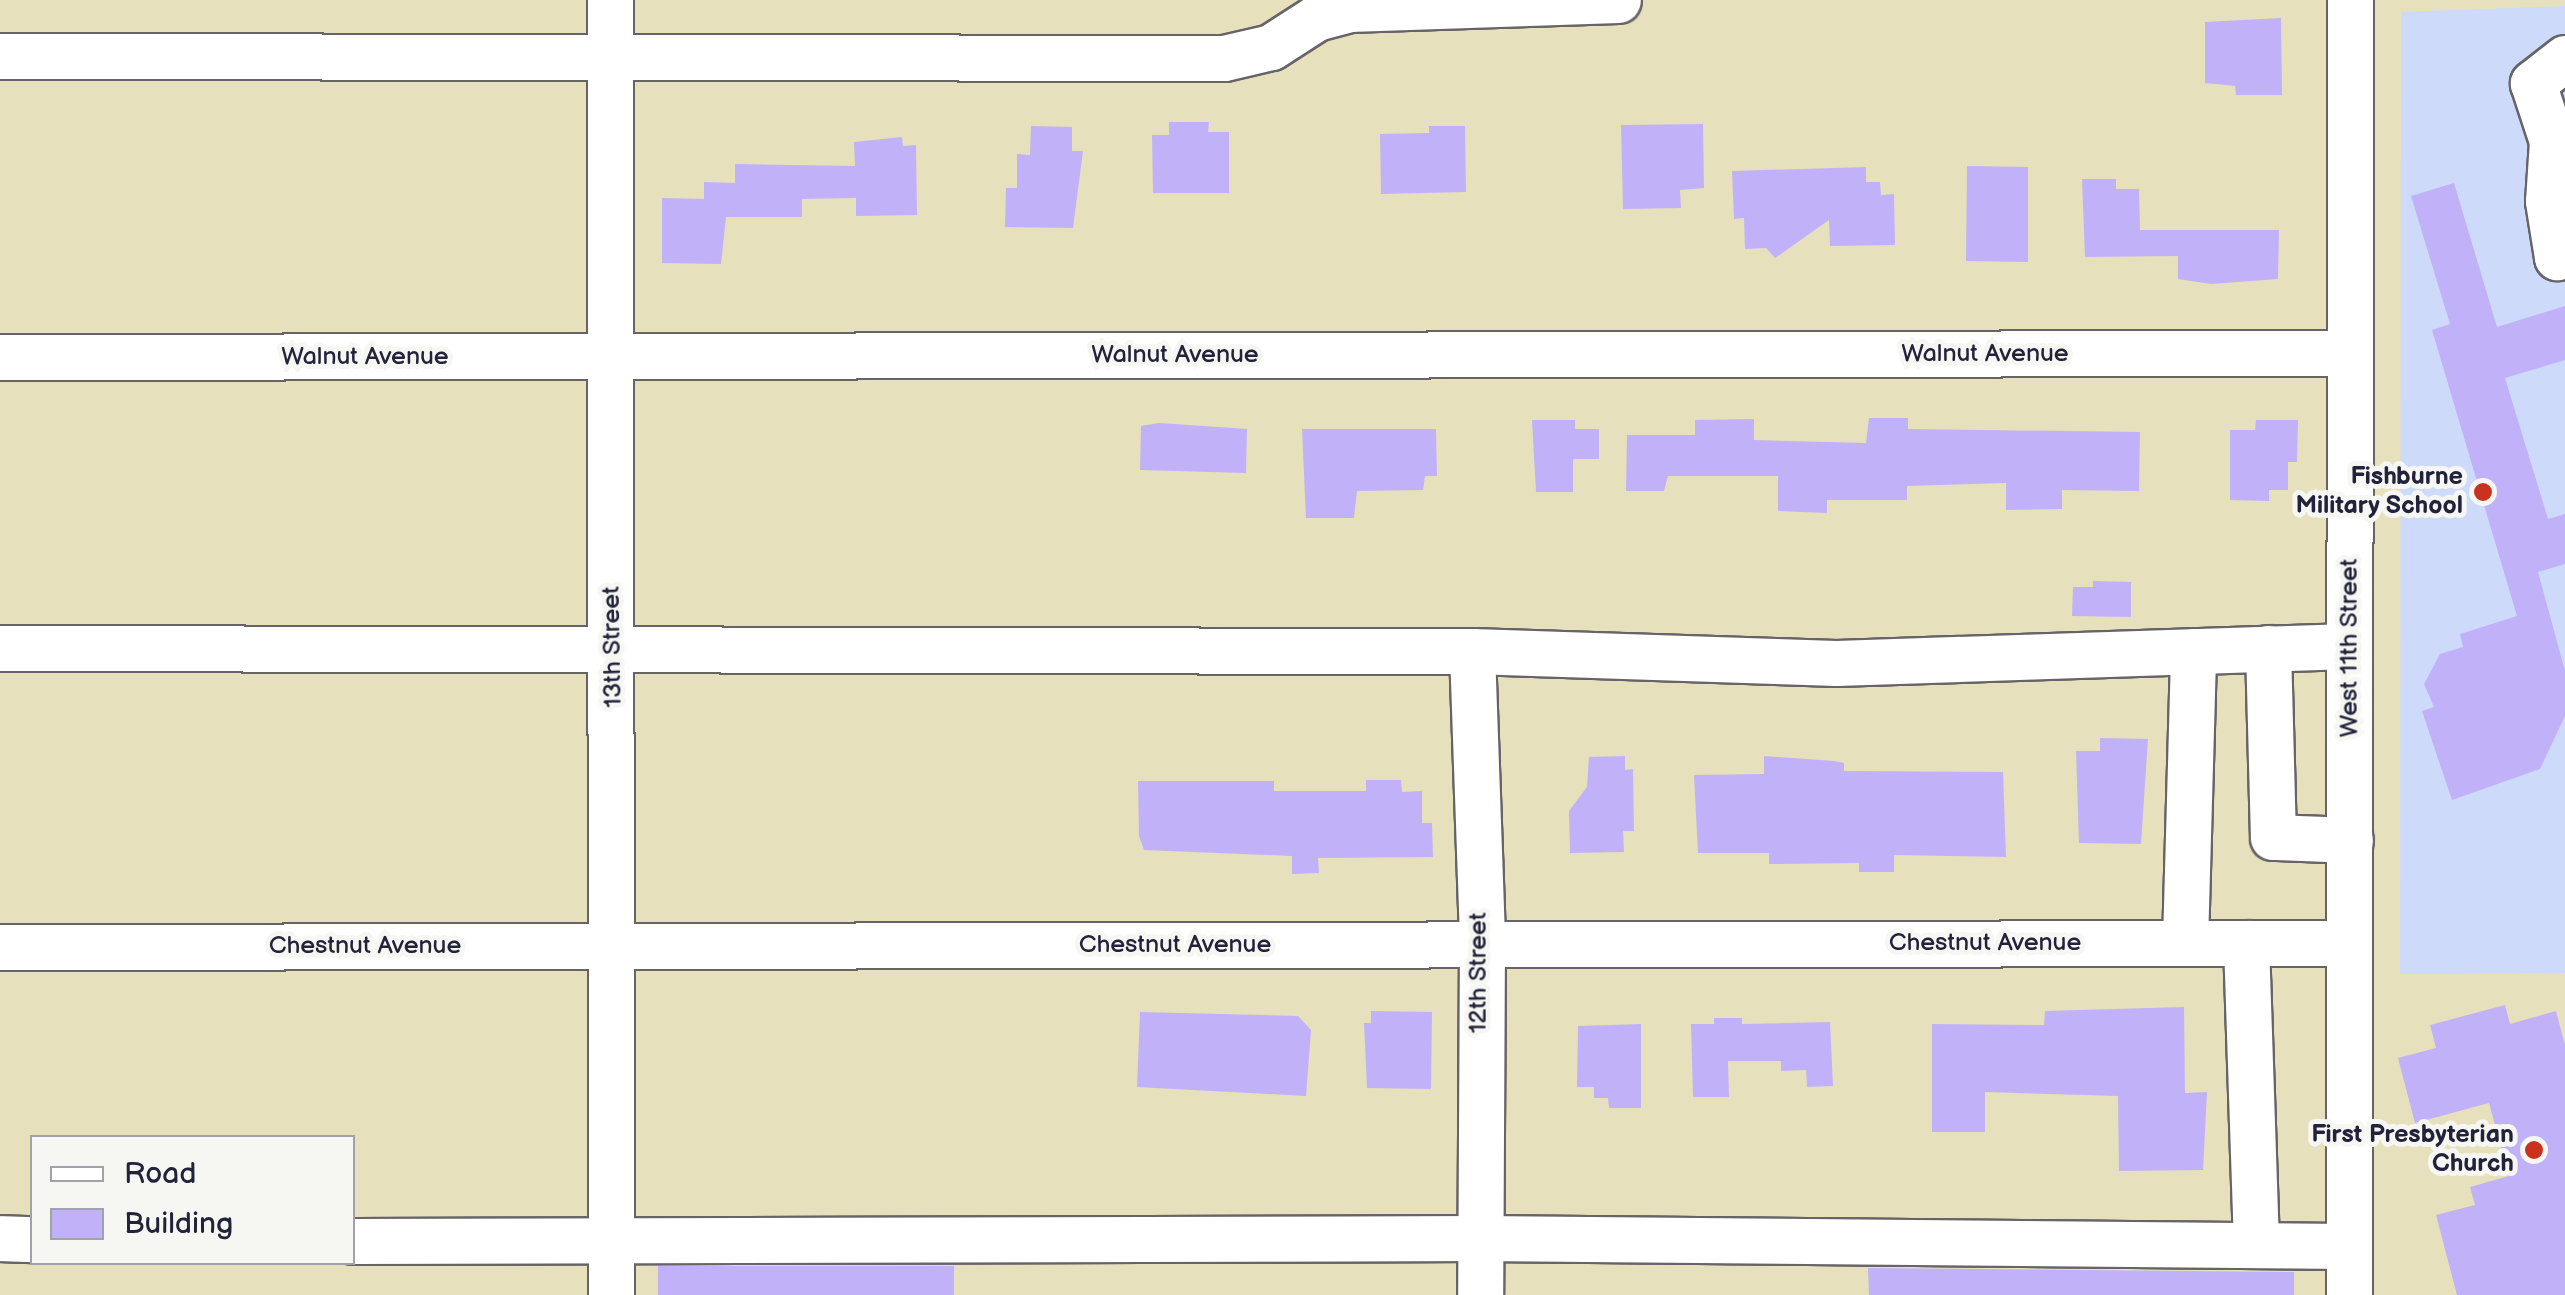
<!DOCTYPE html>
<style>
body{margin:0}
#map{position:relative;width:2565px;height:1295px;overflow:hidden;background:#e7e0bc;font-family:"Balsamiq Sans",sans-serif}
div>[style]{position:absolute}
.built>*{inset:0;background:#cedafa}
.building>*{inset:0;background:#c1b1f8}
.roads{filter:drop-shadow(2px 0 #676468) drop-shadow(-2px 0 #676468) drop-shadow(0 2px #676468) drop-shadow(0 -2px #676468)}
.minor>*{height:45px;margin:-22.5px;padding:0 22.5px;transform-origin:22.5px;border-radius:22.5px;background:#fff}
.dots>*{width:28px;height:28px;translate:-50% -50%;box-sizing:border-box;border:5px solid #f6f6f2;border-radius:50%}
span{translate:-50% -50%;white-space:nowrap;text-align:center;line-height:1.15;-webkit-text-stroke:10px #f6f6f2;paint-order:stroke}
.street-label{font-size:25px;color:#22223b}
.poi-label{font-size:25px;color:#22223b;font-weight:700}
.right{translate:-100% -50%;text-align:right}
.legend{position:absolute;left:30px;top:1135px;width:325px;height:130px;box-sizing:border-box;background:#f6f6f2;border:2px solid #a1a1a9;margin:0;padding:12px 18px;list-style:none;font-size:30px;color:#22223b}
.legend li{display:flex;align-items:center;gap:20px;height:50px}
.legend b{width:50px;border:2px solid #a1a1a9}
</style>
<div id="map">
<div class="built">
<i style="clip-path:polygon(2565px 6px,2565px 973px,2400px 974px,2401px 12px)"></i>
</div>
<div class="building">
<i style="clip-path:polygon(2281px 18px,2282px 95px,2236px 95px,2235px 86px,2205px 83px,2205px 22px)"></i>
<i style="clip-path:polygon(1169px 122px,1209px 122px,1208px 132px,1229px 132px,1229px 193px,1153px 193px,1152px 135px,1169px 135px)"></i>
<i style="clip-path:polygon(1703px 124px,1704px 188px,1680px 190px,1681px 208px,1623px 209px,1621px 125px)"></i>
<i style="clip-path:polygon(1031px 126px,1072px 127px,1072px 151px,1083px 151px,1073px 228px,1005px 227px,1006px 188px,1017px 188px,1017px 154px,1030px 155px)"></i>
<i style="clip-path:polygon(1429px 126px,1465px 126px,1466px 192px,1381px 194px,1380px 134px,1429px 133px)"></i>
<i style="clip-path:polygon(902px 137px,903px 146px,916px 145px,917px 215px,856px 216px,856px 198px,802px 199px,802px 217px,726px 217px,721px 264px,662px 263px,662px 198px,704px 199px,704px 182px,735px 183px,735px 164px,855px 166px,854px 142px)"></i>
<i style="clip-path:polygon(1967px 166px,2028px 167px,2028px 262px,1966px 261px)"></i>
<i style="clip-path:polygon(1866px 167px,1866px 182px,1880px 182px,1881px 195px,1894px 194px,1895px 245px,1830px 246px,1829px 220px,1775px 258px,1766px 248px,1745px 249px,1744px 218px,1734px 219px,1732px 171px)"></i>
<i style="clip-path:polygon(2082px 179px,2116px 179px,2116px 189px,2139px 189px,2140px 230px,2279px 230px,2278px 279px,2211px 284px,2178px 279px,2178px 256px,2085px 257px)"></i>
<i style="clip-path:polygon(2454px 183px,2497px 327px,2565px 306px,2565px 360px,2505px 378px,2548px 519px,2565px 514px,2565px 564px,2538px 572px,2565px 671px,2565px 716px,2540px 769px,2452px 800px,2422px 711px,2434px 707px,2424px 684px,2440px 654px,2463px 647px,2460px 634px,2517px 616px,2432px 330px,2450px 324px,2411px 196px)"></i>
<i style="clip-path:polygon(1869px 418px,1908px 418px,1908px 429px,2140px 432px,2139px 491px,2062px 490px,2062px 509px,2006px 510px,2006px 483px,1907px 486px,1907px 500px,1827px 500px,1827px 513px,1778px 511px,1778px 476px,1668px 476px,1664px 491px,1626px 491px,1627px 435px,1695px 435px,1695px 420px,1754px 419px,1754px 440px,1866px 443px)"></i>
<i style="clip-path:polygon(1532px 420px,1575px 420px,1575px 429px,1599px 429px,1599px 459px,1573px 459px,1573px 492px,1536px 492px)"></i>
<i style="clip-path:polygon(2256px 420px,2298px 420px,2297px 462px,2288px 462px,2288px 490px,2269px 490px,2269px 501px,2230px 500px,2230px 430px,2255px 430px)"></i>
<i style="clip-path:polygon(1159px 423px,1247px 429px,1246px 473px,1140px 470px,1141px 426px)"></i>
<i style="clip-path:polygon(1302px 429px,1436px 429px,1437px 476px,1425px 476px,1423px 490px,1357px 491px,1354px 518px,1306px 518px)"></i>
<i style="clip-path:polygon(2093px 581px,2131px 582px,2131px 617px,2072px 616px,2073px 587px,2093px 587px)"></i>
<i style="clip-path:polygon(2100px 738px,2148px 739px,2141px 844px,2079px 843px,2076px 751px,2100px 751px)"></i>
<i style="clip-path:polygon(1625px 756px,1625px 770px,1633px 769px,1634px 831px,1623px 831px,1624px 852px,1570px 853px,1569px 811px,1587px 787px,1589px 757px)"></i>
<i style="clip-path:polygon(1764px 756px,1834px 761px,1844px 763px,1844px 771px,2003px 772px,2006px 857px,1894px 855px,1894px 872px,1859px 872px,1859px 863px,1769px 864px,1769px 853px,1698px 853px,1694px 775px,1764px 774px)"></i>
<i style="clip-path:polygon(1366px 780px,1401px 780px,1402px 792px,1422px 791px,1422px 823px,1432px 823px,1433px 857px,1318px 858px,1319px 873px,1292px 874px,1292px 856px,1144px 850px,1139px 836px,1138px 781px,1274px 781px,1274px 791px,1366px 791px)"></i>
<i style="clip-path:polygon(2505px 1005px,2510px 1024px,2556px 1011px,2565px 1045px,2565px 1295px,2457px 1295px,2436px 1215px,2475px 1205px,2470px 1187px,2509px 1176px,2489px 1103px,2415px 1123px,2398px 1058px,2436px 1048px,2430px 1025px)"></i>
<i style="clip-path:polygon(2184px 1007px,2185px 1093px,2207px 1092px,2203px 1170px,2119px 1171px,2118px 1096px,1985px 1092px,1985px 1132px,1932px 1132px,1932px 1024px,2044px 1025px,2045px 1011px)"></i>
<i style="clip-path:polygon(1371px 1011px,1432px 1012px,1431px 1089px,1367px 1088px,1364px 1023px,1371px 1023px)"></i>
<i style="clip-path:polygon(1140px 1012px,1298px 1016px,1311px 1030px,1306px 1096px,1137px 1087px)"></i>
<i style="clip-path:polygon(1714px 1018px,1742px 1018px,1742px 1024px,1830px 1022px,1833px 1086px,1807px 1087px,1806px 1070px,1781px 1071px,1781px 1061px,1728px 1061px,1729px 1097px,1693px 1097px,1691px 1024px,1714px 1024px)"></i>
<i style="clip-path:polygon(1641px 1024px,1641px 1108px,1609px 1108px,1608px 1098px,1594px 1098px,1594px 1087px,1577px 1087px,1578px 1026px)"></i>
<i style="clip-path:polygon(658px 1266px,954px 1266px,954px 1295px,658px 1295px)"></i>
<i style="clip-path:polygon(1868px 1268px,2294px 1272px,2294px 1295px,1869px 1295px)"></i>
</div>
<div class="roads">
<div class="minor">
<i style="left:610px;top:0;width:1295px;rotate:89.96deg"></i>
<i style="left:0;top:56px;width:1224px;rotate:0.09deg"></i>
<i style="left:1224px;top:58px;width:48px;rotate:-13.2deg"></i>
<i style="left:1271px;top:47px;width:54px;rotate:-32.8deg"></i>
<i style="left:1316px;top:18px;width:34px;rotate:-15deg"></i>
<i style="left:1349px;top:9px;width:269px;rotate:-1.9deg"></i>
<i style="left:2565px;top:58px;width:41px;rotate:142deg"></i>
<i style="left:2533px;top:83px;width:61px;rotate:71.9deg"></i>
<i style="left:2552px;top:141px;width:60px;rotate:93.8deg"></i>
<i style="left:2548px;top:201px;width:57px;rotate:80.9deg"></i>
<i style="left:2557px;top:257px;width:9px;rotate:-21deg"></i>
<i style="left:0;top:357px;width:2350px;rotate:-0.1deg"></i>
<i style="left:0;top:648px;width:1472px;rotate:0.12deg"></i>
<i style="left:1472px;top:651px;width:364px;rotate:1.9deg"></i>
<i style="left:1836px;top:663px;width:513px;rotate:-1.9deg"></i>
<i style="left:2268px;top:648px;width:189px;rotate:88.5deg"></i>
<i style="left:2273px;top:837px;width:77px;rotate:2.2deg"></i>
<i style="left:1472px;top:651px;width:293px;rotate:88deg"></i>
<i style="left:1482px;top:944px;width:351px;rotate:90.3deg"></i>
<i style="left:2185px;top:943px;width:292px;rotate:-88.4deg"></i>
<i style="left:2246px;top:943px;width:302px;rotate:88.1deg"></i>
<i style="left:0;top:947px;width:2349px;rotate:-0.1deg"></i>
<i style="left:0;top:1238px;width:32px;rotate:2deg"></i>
<i style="left:352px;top:1241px;width:1127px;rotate:-0.15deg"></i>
<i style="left:1479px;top:1238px;width:870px;rotate:0.53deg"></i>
<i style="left:2349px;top:1295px;width:1295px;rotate:-89.96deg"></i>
</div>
</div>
<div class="dots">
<i style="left:2483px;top:492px;background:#c8321e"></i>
<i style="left:2534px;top:1150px;background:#c8321e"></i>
</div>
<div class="street-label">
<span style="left:1985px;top:354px">Walnut Avenue</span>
<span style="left:1175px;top:355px">Walnut Avenue</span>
<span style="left:365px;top:357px">Walnut Avenue</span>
<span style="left:613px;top:647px;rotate:-91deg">13th Street</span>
<span style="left:2350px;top:648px;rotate:-90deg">West 11th Street</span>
<span style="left:1985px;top:943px">Chestnut Avenue</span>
<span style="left:1175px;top:945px">Chestnut Avenue</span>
<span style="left:365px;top:946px">Chestnut Avenue</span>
<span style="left:1479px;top:973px;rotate:-90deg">12th Street</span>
</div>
<div class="poi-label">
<span class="right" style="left:2463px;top:492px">Fishburne<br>Military School</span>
<span class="right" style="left:2514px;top:1150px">First Presbyterian<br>Church</span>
</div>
<ul class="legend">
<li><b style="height:12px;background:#fff"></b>Road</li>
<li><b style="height:28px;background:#c1b1f8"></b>Building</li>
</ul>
</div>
